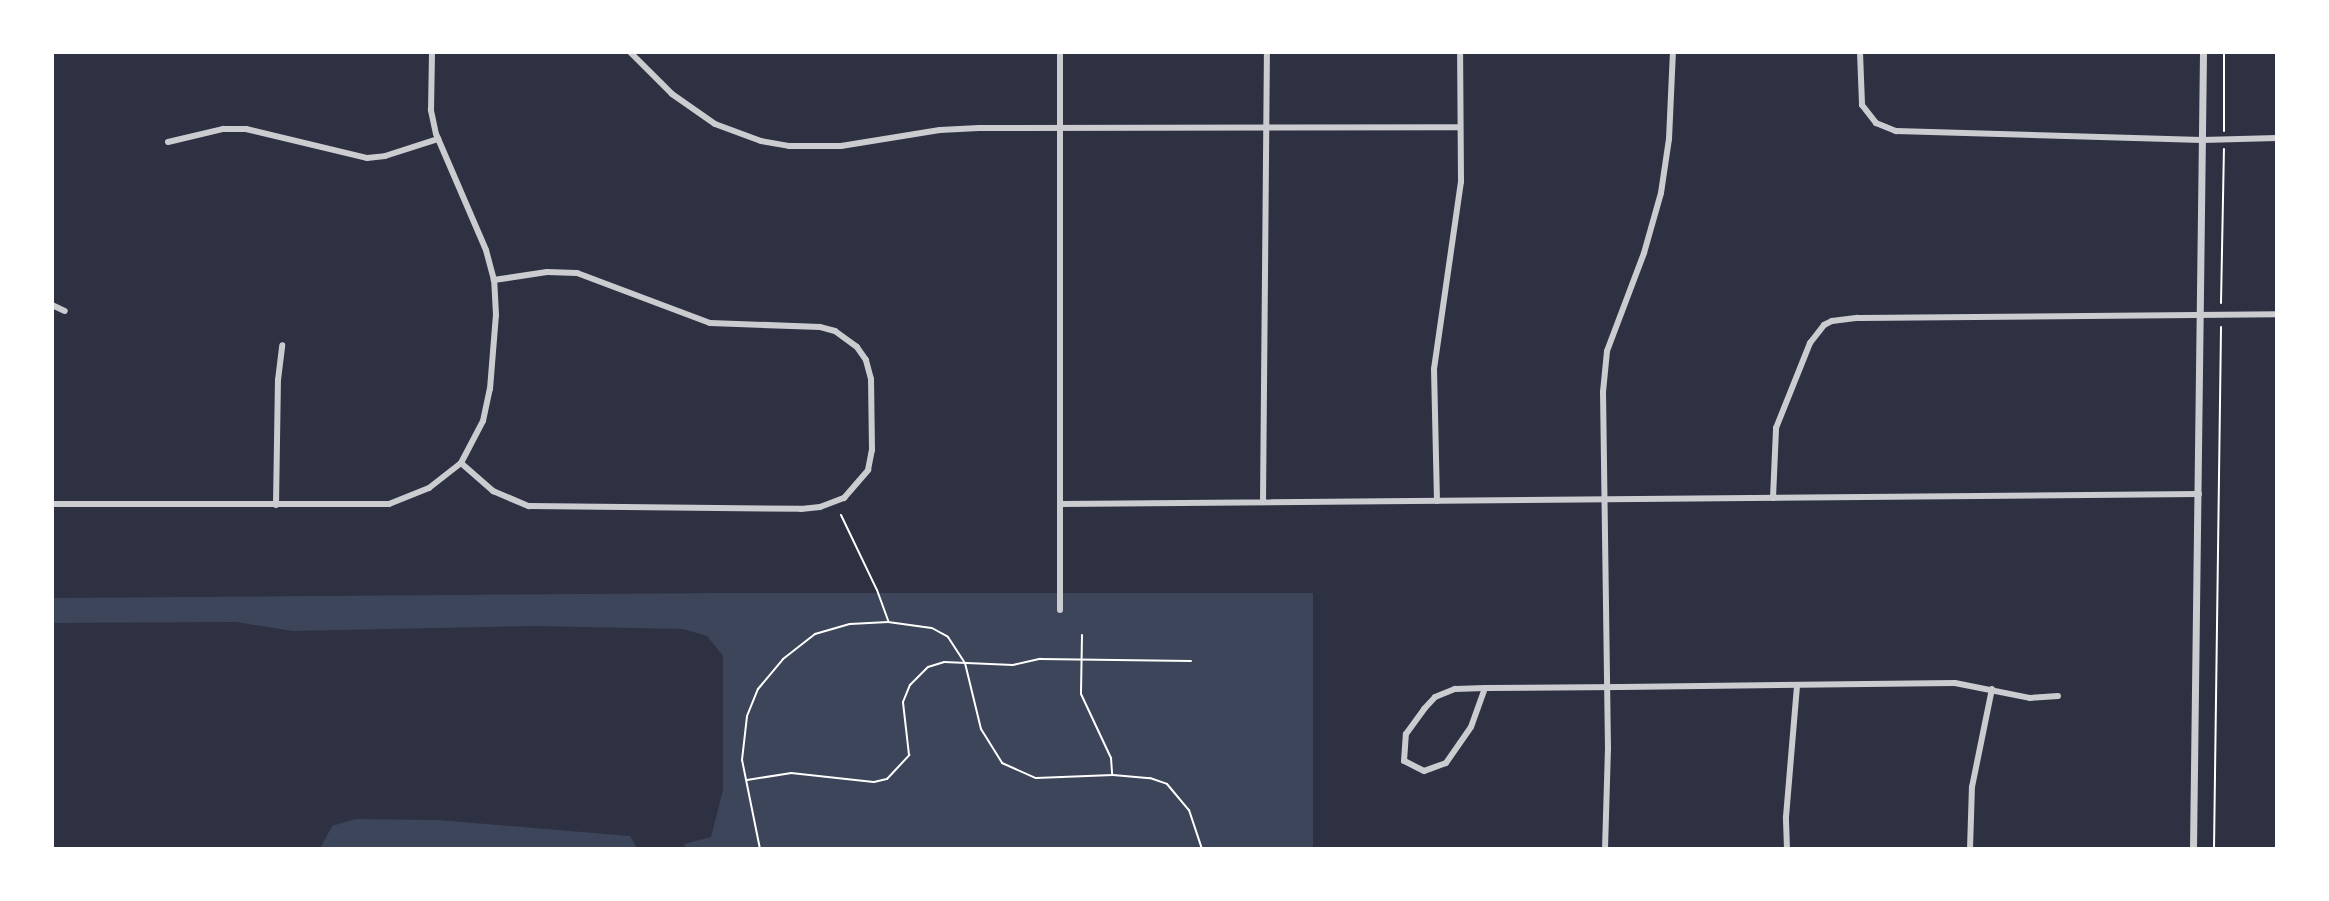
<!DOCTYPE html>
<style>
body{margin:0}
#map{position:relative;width:2329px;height:901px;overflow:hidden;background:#2d3142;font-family:"Source Sans 3",sans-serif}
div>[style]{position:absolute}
.green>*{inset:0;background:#3c4559}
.path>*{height:2px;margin:-1px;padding:0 1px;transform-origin:1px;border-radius:1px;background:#fff}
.minor>*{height:6px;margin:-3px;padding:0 3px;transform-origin:3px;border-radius:3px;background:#caccd0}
.tertiary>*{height:7px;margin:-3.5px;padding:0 3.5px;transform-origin:3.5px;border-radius:3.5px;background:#caccd0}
span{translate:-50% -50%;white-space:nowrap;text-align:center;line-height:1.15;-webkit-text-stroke:8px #fff;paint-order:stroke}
.frame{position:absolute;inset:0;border:54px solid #fff;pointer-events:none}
</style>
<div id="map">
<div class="green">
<i style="clip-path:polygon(723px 593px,1313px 593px,1313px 849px,686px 849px,684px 844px,711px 837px,723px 790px,723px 656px,707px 636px,683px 629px,534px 626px,293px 631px,236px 622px,52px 623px,52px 598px)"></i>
<i style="clip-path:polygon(355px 819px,439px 820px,630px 836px,638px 849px,320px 849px,332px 826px)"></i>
</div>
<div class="path">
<i style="left:2224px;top:131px;width:79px;rotate:-90deg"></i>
<i style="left:2221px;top:303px;width:154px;rotate:-88.9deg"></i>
<i style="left:841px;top:515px;width:83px;rotate:64.4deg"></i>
<i style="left:877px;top:590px;width:33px;rotate:70deg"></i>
<i style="left:1082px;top:635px;width:59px;rotate:91deg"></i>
<i style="left:1081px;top:694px;width:71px;rotate:64.9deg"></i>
<i style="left:1111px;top:758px;width:16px;rotate:86deg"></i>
<i style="left:747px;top:780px;width:45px;rotate:-9deg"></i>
<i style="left:791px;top:773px;width:83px;rotate:6.2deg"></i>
<i style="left:874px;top:782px;width:13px;rotate:-13deg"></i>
<i style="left:887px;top:779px;width:33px;rotate:-47deg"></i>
<i style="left:909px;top:755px;width:53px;rotate:-96.5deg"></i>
<i style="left:903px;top:702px;width:18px;rotate:-68deg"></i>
<i style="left:910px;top:685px;width:25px;rotate:-45deg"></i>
<i style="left:928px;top:667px;width:17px;rotate:-17deg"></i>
<i style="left:944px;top:662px;width:69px;rotate:2.5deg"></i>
<i style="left:1013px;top:665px;width:28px;rotate:-13deg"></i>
<i style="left:1040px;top:659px;width:151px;rotate:0.8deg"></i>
<i style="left:760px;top:849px;width:91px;rotate:-101.4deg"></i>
<i style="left:742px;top:760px;width:44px;rotate:-83.5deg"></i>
<i style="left:747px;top:716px;width:29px;rotate:-68deg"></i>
<i style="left:758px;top:689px;width:39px;rotate:-50deg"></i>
<i style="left:783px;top:659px;width:41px;rotate:-38deg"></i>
<i style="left:815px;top:634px;width:36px;rotate:-16deg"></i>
<i style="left:850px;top:624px;width:38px;rotate:-3deg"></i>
<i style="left:888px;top:622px;width:44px;rotate:7.8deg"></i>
<i style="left:932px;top:628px;width:18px;rotate:29deg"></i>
<i style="left:948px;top:637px;width:31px;rotate:57deg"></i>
<i style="left:965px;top:663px;width:68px;rotate:76.4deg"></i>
<i style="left:981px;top:729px;width:40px;rotate:58deg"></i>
<i style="left:1002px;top:763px;width:37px;rotate:24deg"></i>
<i style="left:1036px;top:778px;width:77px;rotate:-2.2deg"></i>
<i style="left:1113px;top:775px;width:37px;rotate:5deg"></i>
<i style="left:1150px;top:778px;width:18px;rotate:19deg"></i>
<i style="left:1167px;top:784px;width:34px;rotate:50deg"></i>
<i style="left:1189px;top:810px;width:41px;rotate:71.6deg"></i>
<i style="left:2214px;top:849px;width:522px;rotate:-89.23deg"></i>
</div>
<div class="minor">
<i style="left:630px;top:52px;width:59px;rotate:45deg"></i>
<i style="left:672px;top:94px;width:52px;rotate:34.9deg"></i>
<i style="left:715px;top:124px;width:49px;rotate:20.3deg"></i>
<i style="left:761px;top:141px;width:28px;rotate:10deg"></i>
<i style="left:789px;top:146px;width:52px"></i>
<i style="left:841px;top:146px;width:100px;rotate:-9.2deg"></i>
<i style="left:940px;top:130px;width:39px;rotate:-3deg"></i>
<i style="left:979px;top:128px;width:481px;rotate:-0.1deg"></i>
<i style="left:1860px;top:52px;width:53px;rotate:87.8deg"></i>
<i style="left:1862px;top:105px;width:23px;rotate:52deg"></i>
<i style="left:1876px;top:123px;width:22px;rotate:22deg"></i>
<i style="left:1896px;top:131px;width:306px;rotate:1.7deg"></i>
<i style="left:2202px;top:140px;width:75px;rotate:-1.5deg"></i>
<i style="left:168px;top:142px;width:57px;rotate:-13.3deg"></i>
<i style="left:223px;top:129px;width:23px"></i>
<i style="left:246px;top:129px;width:124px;rotate:13.5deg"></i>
<i style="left:367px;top:158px;width:18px;rotate:-6deg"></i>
<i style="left:385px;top:156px;width:56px;rotate:-17.8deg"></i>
<i style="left:52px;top:305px;width:14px;rotate:25deg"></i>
<i style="left:461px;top:463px;width:43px;rotate:41.2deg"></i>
<i style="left:493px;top:491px;width:39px;rotate:23deg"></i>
<i style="left:529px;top:506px;width:272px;rotate:0.6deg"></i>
<i style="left:801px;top:509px;width:19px;rotate:-6deg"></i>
<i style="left:820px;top:507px;width:26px;rotate:-21deg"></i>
<i style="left:844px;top:498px;width:37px;rotate:-49deg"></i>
<i style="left:868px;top:470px;width:20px;rotate:-79deg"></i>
<i style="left:872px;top:450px;width:71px;rotate:-90.8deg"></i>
<i style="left:871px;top:379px;width:20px;rotate:-105deg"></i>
<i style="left:866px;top:360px;width:16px;rotate:-125deg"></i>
<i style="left:857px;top:347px;width:27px;rotate:-144deg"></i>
<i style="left:835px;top:331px;width:16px;rotate:-165deg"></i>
<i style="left:820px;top:327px;width:110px;rotate:-177.9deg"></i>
<i style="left:710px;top:323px;width:142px;rotate:-159.4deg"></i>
<i style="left:577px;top:273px;width:30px;rotate:-178deg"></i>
<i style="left:547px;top:272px;width:54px;rotate:171.4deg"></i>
<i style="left:1773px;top:498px;width:70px;rotate:-87.5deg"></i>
<i style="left:1776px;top:428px;width:92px;rotate:-68.2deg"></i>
<i style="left:1810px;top:343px;width:23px;rotate:-52deg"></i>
<i style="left:1824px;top:325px;width:9px;rotate:-27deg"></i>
<i style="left:1832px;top:321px;width:26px;rotate:-7deg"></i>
<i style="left:1858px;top:318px;width:419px;rotate:-0.5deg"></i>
<i style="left:1437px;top:501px;width:132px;rotate:-91.3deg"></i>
<i style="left:1434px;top:369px;width:189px;rotate:-81.8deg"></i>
<i style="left:1461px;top:182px;width:130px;rotate:-90.4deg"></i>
<i style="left:1263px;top:502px;width:450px;rotate:-89.5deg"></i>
<i style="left:52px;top:504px;width:337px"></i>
<i style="left:389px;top:504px;width:43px;rotate:-21.8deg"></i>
<i style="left:429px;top:488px;width:41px;rotate:-38deg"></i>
<i style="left:461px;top:463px;width:47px;rotate:-62.4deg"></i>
<i style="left:483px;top:421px;width:33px;rotate:-78deg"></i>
<i style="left:490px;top:389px;width:74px;rotate:-85.4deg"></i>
<i style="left:496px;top:315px;width:35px;rotate:-93deg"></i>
<i style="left:494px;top:280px;width:31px;rotate:-105deg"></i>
<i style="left:486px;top:250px;width:126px;rotate:-113.3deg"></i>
<i style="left:436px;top:134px;width:25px;rotate:-102deg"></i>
<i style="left:431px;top:110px;width:58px;rotate:-89deg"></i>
<i style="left:1061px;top:504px;width:1138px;rotate:-0.5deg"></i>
<i style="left:276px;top:505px;width:125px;rotate:-89.1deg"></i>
<i style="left:278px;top:380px;width:35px;rotate:-83deg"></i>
<i style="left:1060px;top:610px;width:558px;rotate:-90deg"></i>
<i style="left:1485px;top:688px;width:41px;rotate:109.7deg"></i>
<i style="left:1471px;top:727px;width:44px;rotate:124.8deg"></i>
<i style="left:1446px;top:763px;width:23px;rotate:160deg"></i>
<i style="left:1424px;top:771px;width:22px;rotate:-153deg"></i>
<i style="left:1404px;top:761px;width:27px;rotate:-86deg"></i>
<i style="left:1406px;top:734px;width:31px;rotate:-54deg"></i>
<i style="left:1424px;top:709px;width:16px;rotate:-47deg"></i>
<i style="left:1435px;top:697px;width:22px;rotate:-22deg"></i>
<i style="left:1455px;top:689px;width:30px;rotate:-2deg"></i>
<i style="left:1485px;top:688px;width:136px;rotate:-0.4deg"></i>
<i style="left:1621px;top:687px;width:334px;rotate:-0.7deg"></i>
<i style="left:1955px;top:683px;width:76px;rotate:11.3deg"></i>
<i style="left:2030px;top:698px;width:28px;rotate:-4deg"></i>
<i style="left:1605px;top:849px;width:100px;rotate:-88.3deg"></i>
<i style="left:1608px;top:749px;width:357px;rotate:-90.8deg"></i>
<i style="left:1603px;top:392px;width:41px;rotate:-84.4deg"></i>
<i style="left:1607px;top:351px;width:105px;rotate:-69.3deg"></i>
<i style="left:1644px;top:253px;width:62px;rotate:-74.2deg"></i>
<i style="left:1661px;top:193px;width:55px;rotate:-81.6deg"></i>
<i style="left:1669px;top:139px;width:87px;rotate:-87.4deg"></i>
<i style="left:1787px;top:849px;width:32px;rotate:-92deg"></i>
<i style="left:1786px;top:817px;width:132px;rotate:-85.2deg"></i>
<i style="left:1970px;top:849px;width:62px;rotate:-88.2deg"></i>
<i style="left:1972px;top:787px;width:100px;rotate:-78.5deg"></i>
</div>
<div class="tertiary">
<i style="left:2193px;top:849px;width:797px;rotate:-89.28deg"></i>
</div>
<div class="frame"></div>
</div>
